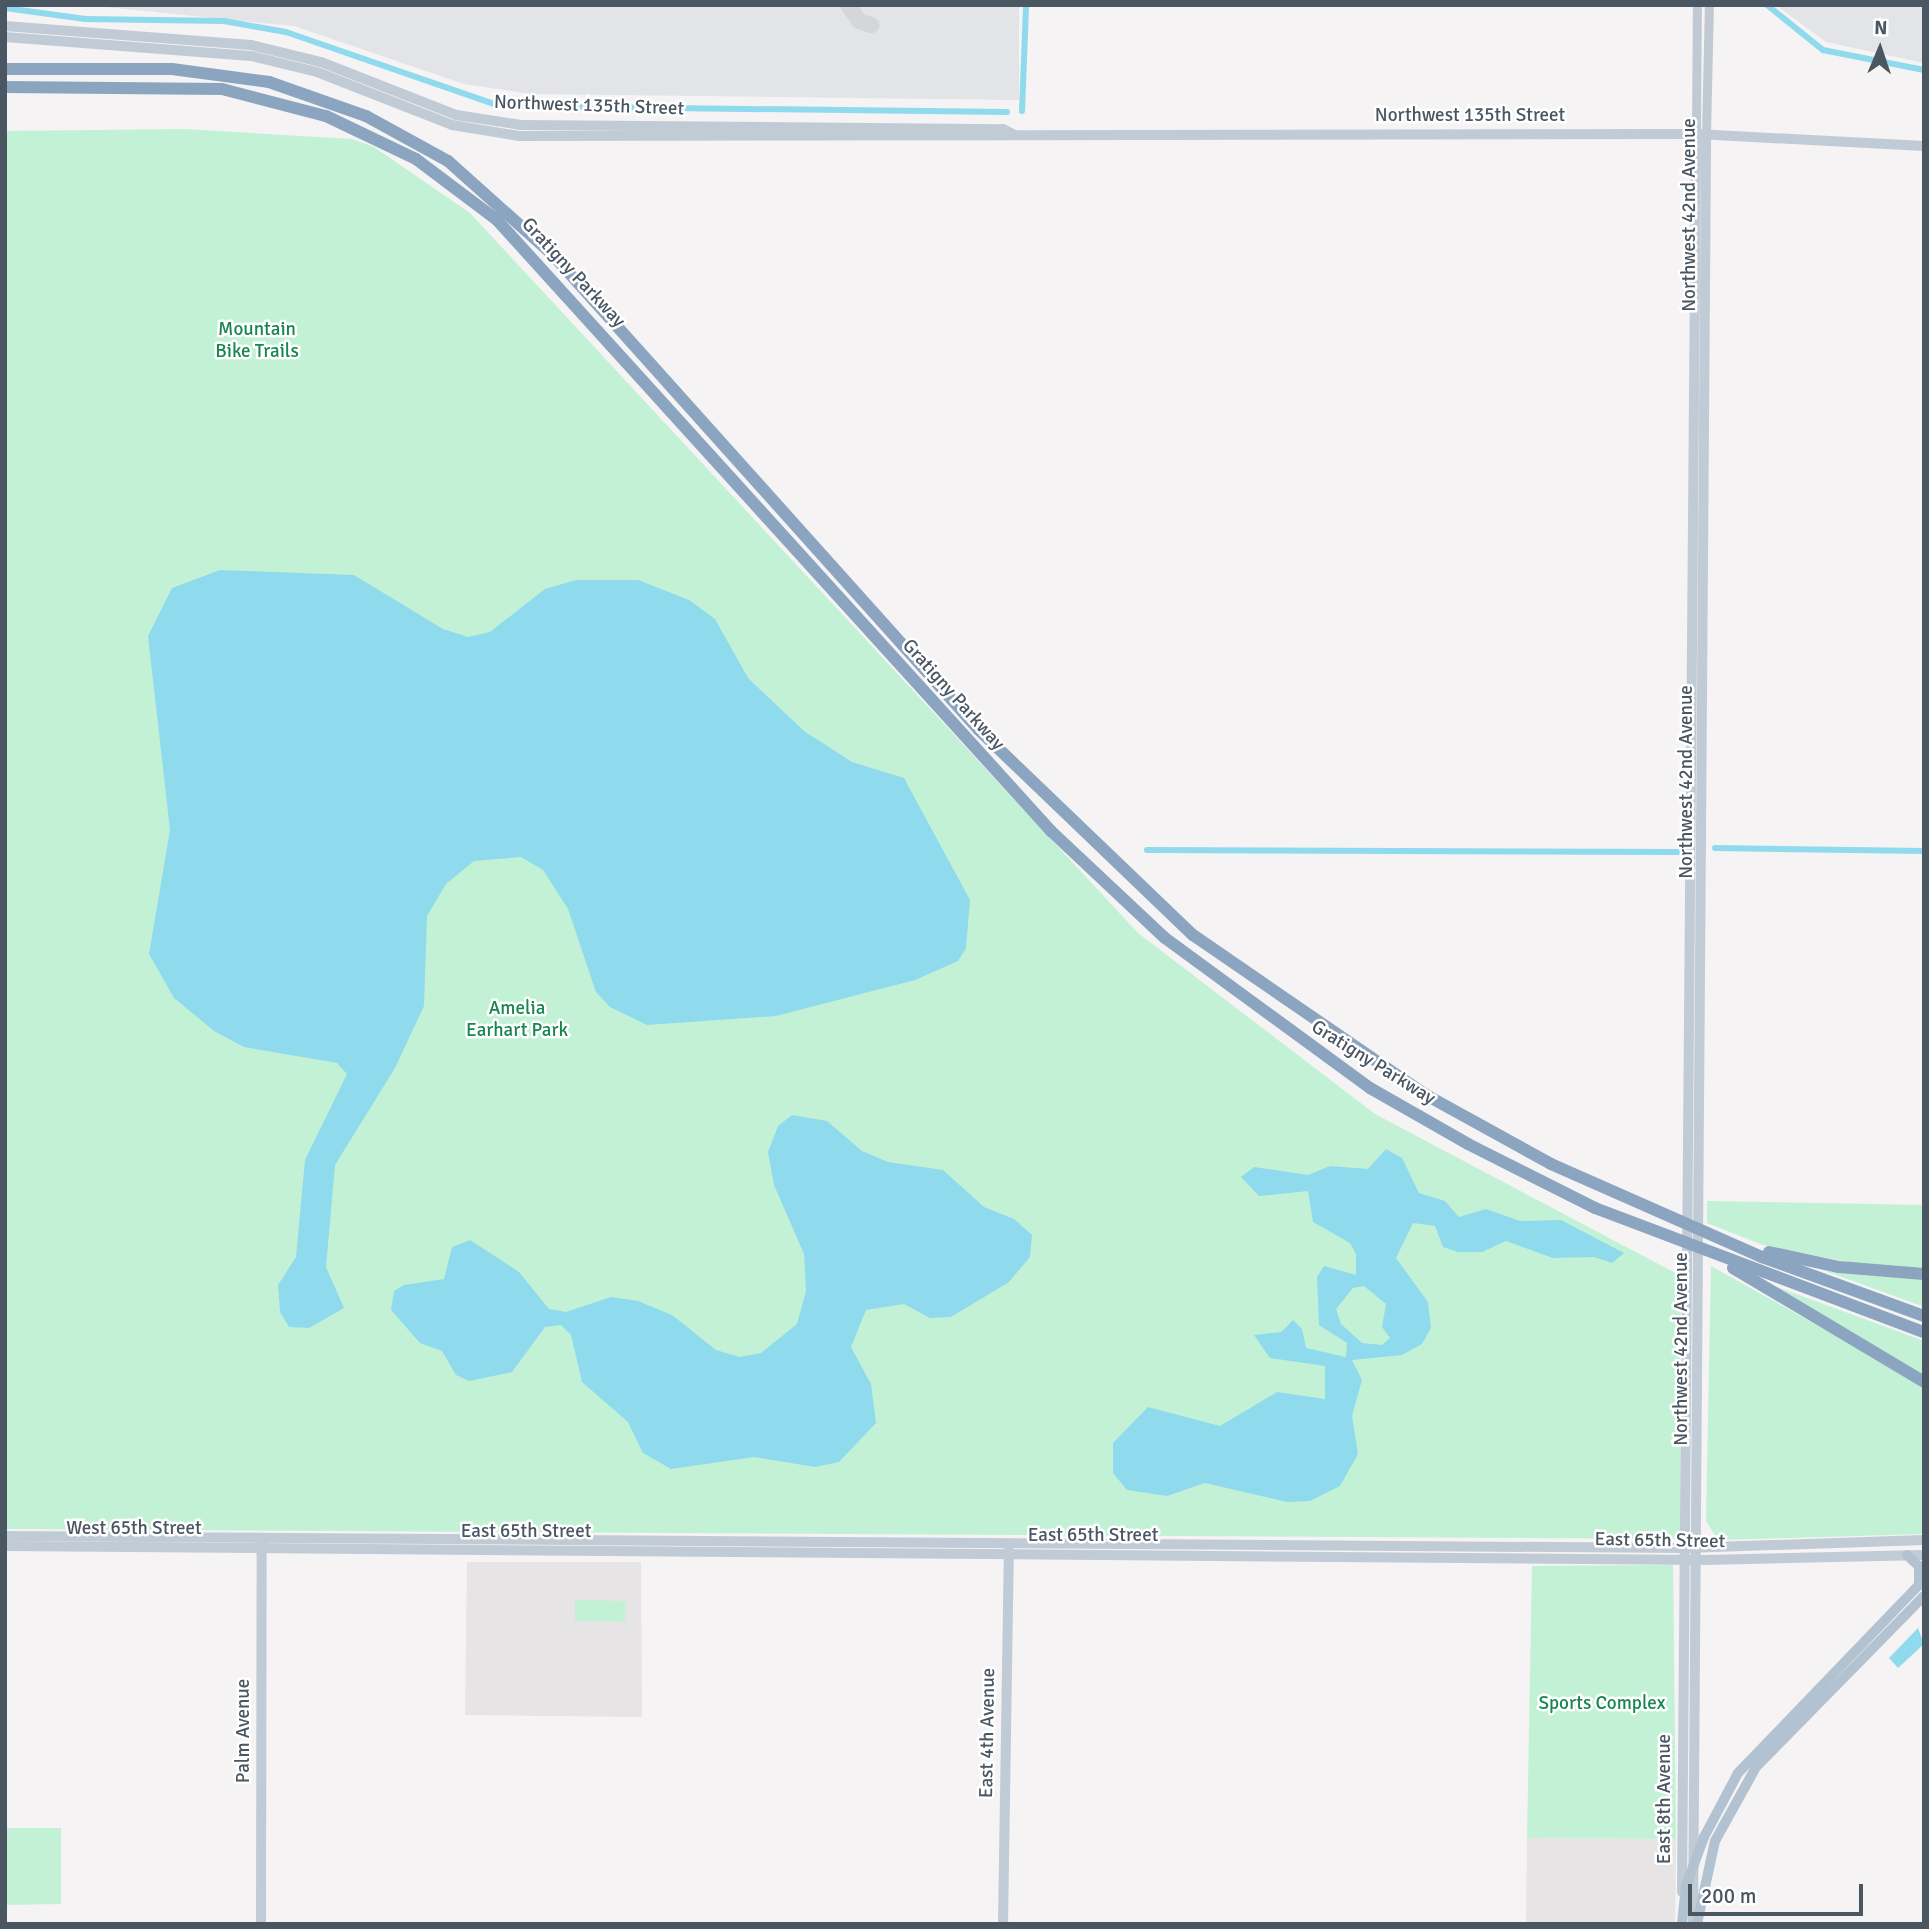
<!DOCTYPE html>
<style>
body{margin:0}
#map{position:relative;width:1929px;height:1929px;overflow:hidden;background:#f5f3f3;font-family:Signika,sans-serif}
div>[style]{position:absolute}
.education>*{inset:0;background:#e6e4e5}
.airport>*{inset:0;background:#e2e4e7}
.green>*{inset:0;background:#c3f1d5}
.water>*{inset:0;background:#90daee}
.canal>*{height:6px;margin:-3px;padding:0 3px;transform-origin:3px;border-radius:3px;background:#90daee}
.taxiway>*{height:16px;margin:-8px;padding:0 8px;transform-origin:8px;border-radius:8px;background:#d5d6d8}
.tertiary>*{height:9px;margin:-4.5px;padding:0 4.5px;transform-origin:4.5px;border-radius:4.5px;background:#c1cad2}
.secondary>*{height:10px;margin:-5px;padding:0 5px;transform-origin:5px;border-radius:5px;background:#c1cbd6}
.primary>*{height:10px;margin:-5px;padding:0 5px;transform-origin:5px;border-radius:5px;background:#b3c2d1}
.motorway>*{height:12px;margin:-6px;padding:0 6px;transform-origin:6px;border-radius:6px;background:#8ba5c1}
span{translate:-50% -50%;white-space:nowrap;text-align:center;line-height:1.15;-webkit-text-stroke:5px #fff;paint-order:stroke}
.street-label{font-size:19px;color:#4a5661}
.park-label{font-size:19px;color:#17864f}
.frame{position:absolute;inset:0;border:7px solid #4a5661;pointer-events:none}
.north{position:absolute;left:1845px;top:14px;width:70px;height:70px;-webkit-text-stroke:5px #fff;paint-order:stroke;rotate:2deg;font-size:19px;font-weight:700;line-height:28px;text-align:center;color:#4a5661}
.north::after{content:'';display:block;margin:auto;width:24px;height:32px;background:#4a5661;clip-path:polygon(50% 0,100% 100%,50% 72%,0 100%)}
.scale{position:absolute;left:1688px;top:1884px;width:175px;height:32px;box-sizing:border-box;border:4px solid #4a5661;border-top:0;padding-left:9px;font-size:21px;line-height:24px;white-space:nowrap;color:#4a5661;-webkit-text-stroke:5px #fff;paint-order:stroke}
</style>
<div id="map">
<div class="education">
<i style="clip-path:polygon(467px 1562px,641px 1562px,642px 1717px,465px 1715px)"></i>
<i style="clip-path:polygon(1527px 1838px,1676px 1839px,1675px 1924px,1526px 1924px)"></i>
</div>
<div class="airport">
<i style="clip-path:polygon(86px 5px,1019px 5px,1019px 100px,532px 94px,464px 84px,294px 26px)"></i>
<i style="clip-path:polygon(1776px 5px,1924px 5px,1924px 63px,1826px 42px)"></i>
</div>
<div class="green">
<i style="clip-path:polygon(185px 129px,352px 139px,374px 147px,470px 213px,1138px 933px,1375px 1114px,1681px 1276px,1680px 1539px,5px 1529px,5px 131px)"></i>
<i style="clip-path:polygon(1707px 1201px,1924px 1205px,1924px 1270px,1869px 1266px,1763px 1245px,1707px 1223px)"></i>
<i style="clip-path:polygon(1711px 1266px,1924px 1385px,1924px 1534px,1718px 1540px,1706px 1521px)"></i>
<i style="clip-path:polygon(1812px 1266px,1924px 1276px,1924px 1307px,1919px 1305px)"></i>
<i style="clip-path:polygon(1764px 1282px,1924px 1341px,1924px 1378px)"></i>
<i style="clip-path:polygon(1673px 1565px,1676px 1839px,1527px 1838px,1532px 1566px)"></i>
<i style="clip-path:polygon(575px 1600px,626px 1601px,625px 1622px,575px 1621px)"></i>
<i style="clip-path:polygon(5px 1828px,61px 1828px,61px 1904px,5px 1905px)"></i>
</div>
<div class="water">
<i style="clip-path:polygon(220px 570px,354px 575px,443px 629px,468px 637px,490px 632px,545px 589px,576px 580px,638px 580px,689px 600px,715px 619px,748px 678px,804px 731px,852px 762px,904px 778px,970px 900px,966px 948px,958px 961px,915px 980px,776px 1016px,647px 1025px,610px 1007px,596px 992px,568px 909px,543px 870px,521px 857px,474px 861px,446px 884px,427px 916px,424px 1006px,395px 1068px,335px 1165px,326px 1267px,344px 1308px,309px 1328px,289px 1327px,280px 1312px,278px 1285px,296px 1257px,305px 1160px,347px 1074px,337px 1063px,244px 1047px,214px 1031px,174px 998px,149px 954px,170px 830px,148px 636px,172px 588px)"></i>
<i style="clip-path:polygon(792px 1115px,827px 1121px,862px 1151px,888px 1162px,943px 1170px,984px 1207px,1014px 1219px,1032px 1235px,1030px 1257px,1009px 1282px,951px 1317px,930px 1318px,904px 1304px,866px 1310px,851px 1347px,871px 1384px,876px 1423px,839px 1462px,815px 1467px,754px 1457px,671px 1469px,643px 1453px,628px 1422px,582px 1382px,571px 1335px,561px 1325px,545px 1327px,512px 1372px,469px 1381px,456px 1375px,442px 1351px,420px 1343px,391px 1310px,394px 1291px,404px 1285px,444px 1279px,452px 1247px,470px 1240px,519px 1272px,549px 1309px,566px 1312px,611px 1297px,638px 1301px,672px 1315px,716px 1350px,740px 1357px,761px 1353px,797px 1324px,806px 1291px,804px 1254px,774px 1185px,768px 1152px,778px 1126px)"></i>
<i style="clip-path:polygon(evenodd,1386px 1149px,1402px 1158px,1419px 1193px,1445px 1201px,1459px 1217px,1486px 1209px,1520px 1221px,1561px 1220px,1624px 1253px,1612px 1263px,1594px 1257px,1553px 1258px,1506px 1241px,1482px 1252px,1458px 1252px,1443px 1247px,1435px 1226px,1413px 1223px,1396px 1258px,1428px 1302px,1431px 1328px,1422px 1344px,1402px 1355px,1352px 1360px,1362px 1380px,1352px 1416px,1358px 1454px,1340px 1486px,1310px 1501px,1287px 1502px,1205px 1483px,1167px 1496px,1127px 1490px,1113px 1473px,1113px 1443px,1148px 1407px,1220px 1426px,1277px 1392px,1325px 1399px,1325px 1366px,1270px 1358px,1254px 1335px,1281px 1332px,1293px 1320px,1302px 1329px,1306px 1348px,1346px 1357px,1347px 1343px,1319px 1325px,1317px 1277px,1324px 1266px,1356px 1275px,1356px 1254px,1350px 1243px,1313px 1222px,1308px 1191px,1259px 1196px,1241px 1177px,1254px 1167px,1308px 1175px,1330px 1166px,1368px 1169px,1386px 1149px,1364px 1286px,1386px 1304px,1382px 1327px,1390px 1338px,1382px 1345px,1362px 1343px,1341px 1324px,1336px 1309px,1353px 1288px,1364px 1286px)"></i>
<i style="clip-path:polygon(1918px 1628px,1924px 1644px,1898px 1668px,1889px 1658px)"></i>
</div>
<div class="canal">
<i style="left:1767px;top:5px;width:72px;rotate:38.8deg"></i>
<i style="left:1823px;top:50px;width:103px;rotate:11.2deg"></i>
<i style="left:5px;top:8px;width:81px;rotate:7.8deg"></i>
<i style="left:85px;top:19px;width:139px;rotate:0.8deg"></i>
<i style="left:224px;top:21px;width:63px;rotate:10.1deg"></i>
<i style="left:286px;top:32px;width:226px;rotate:19.1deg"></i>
<i style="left:500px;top:106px;width:507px;rotate:0.68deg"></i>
<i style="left:1022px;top:111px;width:106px;rotate:-87.8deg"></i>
<i style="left:1715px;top:848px;width:209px;rotate:0.8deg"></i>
<i style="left:1147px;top:850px;width:532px;rotate:0.22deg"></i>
</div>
<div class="taxiway">
<i style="left:848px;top:5px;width:19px;rotate:55deg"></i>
<i style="left:859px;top:21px;width:13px;rotate:18deg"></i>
</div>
<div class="tertiary">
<i style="left:1696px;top:134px;width:129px;rotate:-89.6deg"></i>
<i style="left:1706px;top:134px;width:129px;rotate:-88.7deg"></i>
</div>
<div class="secondary">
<i style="left:5px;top:26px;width:247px;rotate:4.4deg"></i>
<i style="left:251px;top:45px;width:72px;rotate:13.7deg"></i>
<i style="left:321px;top:62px;width:145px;rotate:21.4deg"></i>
<i style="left:456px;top:115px;width:66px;rotate:8.7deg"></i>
<i style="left:521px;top:125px;width:482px;rotate:0.5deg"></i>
<i style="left:1003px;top:129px;width:13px;rotate:27deg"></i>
<i style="left:5px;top:37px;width:247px;rotate:4.4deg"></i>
<i style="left:251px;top:56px;width:68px;rotate:13.6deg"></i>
<i style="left:317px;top:72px;width:145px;rotate:21.4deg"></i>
<i style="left:452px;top:125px;width:68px;rotate:9.3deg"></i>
<i style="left:519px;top:136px;width:1177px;rotate:-0.1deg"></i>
<i style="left:1696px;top:134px;width:228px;rotate:3deg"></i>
<i style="left:5px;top:1536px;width:1679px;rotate:0.41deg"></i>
<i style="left:1684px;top:1548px;width:240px;rotate:-1.9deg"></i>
<i style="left:5px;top:1546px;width:1701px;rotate:0.47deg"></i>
<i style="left:1706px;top:1560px;width:218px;rotate:-1.3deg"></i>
<i style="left:1682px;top:1892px;width:1758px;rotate:-89.54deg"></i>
<i style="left:261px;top:1924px;width:382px;rotate:-89.9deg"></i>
<i style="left:1003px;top:1924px;width:374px;rotate:-89.1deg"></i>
<i style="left:1693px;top:1924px;width:1790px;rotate:-89.58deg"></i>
</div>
<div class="primary">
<i style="left:1907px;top:1555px;width:16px;rotate:43deg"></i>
<i style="left:1919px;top:1566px;width:19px;rotate:90deg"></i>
<i style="left:1682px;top:1924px;width:38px;rotate:-84deg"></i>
<i style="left:1686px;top:1886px;width:52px;rotate:-69.8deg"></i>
<i style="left:1704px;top:1837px;width:72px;rotate:-62deg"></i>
<i style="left:1738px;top:1773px;width:268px;rotate:-46.1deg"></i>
<i style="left:1697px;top:1924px;width:85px;rotate:-77.8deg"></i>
<i style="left:1715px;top:1841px;width:85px;rotate:-61deg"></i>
<i style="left:1756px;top:1767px;width:240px;rotate:-45.5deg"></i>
</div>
<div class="motorway">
<i style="left:5px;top:69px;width:167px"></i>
<i style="left:172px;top:69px;width:98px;rotate:7.6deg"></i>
<i style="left:269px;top:82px;width:103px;rotate:19.3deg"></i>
<i style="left:366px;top:116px;width:94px;rotate:28.8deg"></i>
<i style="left:448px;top:161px;width:141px;rotate:41.8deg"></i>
<i style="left:553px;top:255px;width:638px;rotate:48.11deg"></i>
<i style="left:979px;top:730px;width:296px;rotate:43.8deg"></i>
<i style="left:1193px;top:935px;width:283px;rotate:34.5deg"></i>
<i style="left:1426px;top:1095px;width:143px;rotate:28.9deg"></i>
<i style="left:1551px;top:1164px;width:231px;rotate:23.8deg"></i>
<i style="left:1762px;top:1257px;width:172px;rotate:20deg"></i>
<i style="left:5px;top:87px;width:217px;rotate:0.5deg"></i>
<i style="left:222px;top:89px;width:107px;rotate:14.6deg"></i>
<i style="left:326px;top:116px;width:100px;rotate:25.5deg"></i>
<i style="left:416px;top:159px;width:101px;rotate:37deg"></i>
<i style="left:497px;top:220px;width:825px;rotate:47.8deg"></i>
<i style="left:1051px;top:831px;width:156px;rotate:43.2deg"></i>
<i style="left:1165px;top:938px;width:254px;rotate:36.2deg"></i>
<i style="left:1370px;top:1088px;width:113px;rotate:29.7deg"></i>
<i style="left:1468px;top:1144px;width:142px;rotate:26.7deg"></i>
<i style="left:1595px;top:1208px;width:352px;rotate:20.7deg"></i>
<i style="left:1769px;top:1252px;width:72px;rotate:12.1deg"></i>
<i style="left:1839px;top:1267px;width:85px;rotate:4.7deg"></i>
<i style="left:1733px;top:1268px;width:222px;rotate:30.8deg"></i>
</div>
<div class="street-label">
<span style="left:589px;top:106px;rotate:2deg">Northwest 135th Street</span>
<span style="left:1470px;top:116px">Northwest 135th Street</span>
<span style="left:1690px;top:215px;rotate:-90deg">Northwest 42nd Avenue</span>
<span style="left:573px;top:273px;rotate:47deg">Gratigny Parkway</span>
<span style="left:953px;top:695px;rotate:48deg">Gratigny Parkway</span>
<span style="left:1687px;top:782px;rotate:-90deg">Northwest 42nd Avenue</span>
<span style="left:1373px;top:1063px;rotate:32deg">Gratigny Parkway</span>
<span style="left:1682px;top:1349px;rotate:-90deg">Northwest 42nd Avenue</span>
<span style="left:134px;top:1529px">West 65th Street</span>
<span style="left:526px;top:1532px">East 65th Street</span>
<span style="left:1093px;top:1536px">East 65th Street</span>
<span style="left:1660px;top:1541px;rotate:1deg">East 65th Street</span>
<span style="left:244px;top:1731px;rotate:-90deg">Palm Avenue</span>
<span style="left:988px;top:1733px;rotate:-89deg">East 4th Avenue</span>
<span style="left:1665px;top:1799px;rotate:-90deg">East 8th Avenue</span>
</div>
<div class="park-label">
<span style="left:257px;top:341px">Mountain<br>Bike Trails</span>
<span style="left:517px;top:1020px">Amelia<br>Earhart Park</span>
<span style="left:1602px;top:1704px">Sports Complex</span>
</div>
<div class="frame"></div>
<div class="north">N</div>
<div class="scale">200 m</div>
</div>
